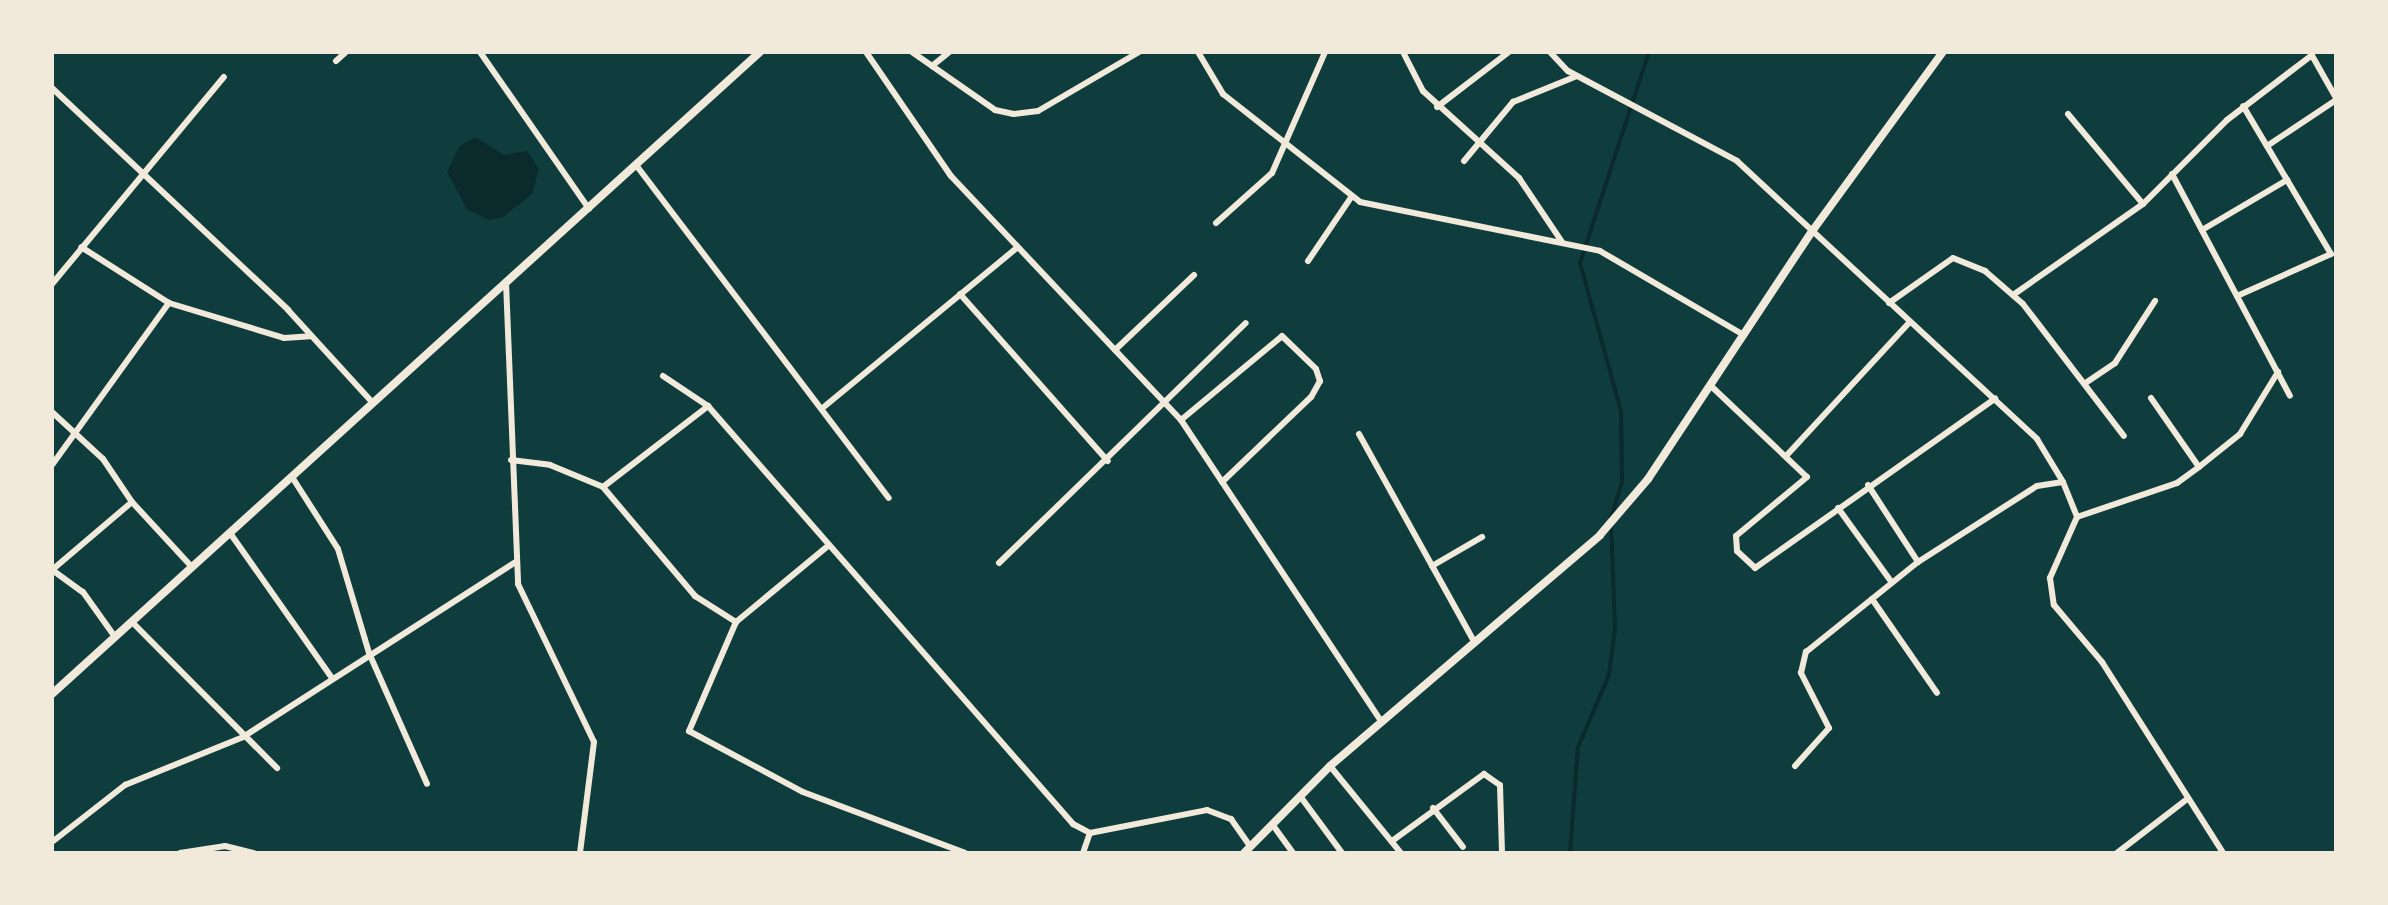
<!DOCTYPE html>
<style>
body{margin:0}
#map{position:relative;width:2388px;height:905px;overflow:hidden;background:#0f3d3e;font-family:"Varela Round",sans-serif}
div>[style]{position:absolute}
.water>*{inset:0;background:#0a2a2b}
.stream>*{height:4px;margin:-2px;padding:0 2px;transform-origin:2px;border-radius:2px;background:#0a2a2b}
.path>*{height:3px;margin:-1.5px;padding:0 1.5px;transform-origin:1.5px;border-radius:1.5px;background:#f1e9da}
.minor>*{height:6px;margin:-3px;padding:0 3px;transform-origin:3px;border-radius:3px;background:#f1e9da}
.secondary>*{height:8px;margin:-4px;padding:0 4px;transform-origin:4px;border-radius:4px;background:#f1e9da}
span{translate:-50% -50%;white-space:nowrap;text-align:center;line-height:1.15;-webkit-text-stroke:6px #f1e9da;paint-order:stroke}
.frame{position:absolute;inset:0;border:54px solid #f1e9da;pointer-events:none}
</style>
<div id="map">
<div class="water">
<i style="clip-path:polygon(475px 137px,504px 155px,527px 151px,539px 169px,532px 194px,503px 217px,489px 220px,467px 209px,447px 172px,459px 147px)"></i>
</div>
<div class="stream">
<i style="left:1611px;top:518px;width:38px;rotate:-73deg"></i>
<i style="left:1622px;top:482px;width:71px;rotate:-90.8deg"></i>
<i style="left:1621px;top:411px;width:154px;rotate:-105.5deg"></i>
<i style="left:1580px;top:263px;width:222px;rotate:-71.9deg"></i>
<i style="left:1570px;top:853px;width:106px;rotate:-85.7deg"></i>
<i style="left:1578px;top:747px;width:78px;rotate:-66.7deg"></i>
<i style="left:1609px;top:675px;width:47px;rotate:-82.7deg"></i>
<i style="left:1615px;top:628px;width:102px;rotate:-92.2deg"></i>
</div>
<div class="path">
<i style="left:126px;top:853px;width:47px"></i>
</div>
<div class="minor">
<i style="left:480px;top:52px;width:191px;rotate:55.2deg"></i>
<i style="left:866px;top:52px;width:150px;rotate:55.6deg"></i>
<i style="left:951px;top:176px;width:335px;rotate:46.7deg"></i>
<i style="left:1181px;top:420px;width:363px;rotate:56.4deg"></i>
<i style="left:912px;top:52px;width:101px;rotate:34.9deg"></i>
<i style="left:995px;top:110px;width:19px;rotate:12deg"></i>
<i style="left:1014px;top:114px;width:24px;rotate:-7deg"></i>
<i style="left:1038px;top:111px;width:117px;rotate:-30.3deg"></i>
<i style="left:1198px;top:52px;width:49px;rotate:59.2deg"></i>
<i style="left:1223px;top:94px;width:174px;rotate:38.2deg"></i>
<i style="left:1360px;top:202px;width:245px;rotate:11.5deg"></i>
<i style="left:1600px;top:251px;width:167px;rotate:30.3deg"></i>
<i style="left:1403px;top:52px;width:44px;rotate:62.9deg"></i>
<i style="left:1423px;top:91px;width:130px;rotate:42.2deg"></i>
<i style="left:1519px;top:178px;width:77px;rotate:56.1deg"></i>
<i style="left:1550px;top:52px;width:26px;rotate:47deg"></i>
<i style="left:1568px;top:71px;width:191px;rotate:28deg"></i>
<i style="left:1737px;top:161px;width:409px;rotate:42.8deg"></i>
<i style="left:2037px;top:439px;width:50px;rotate:58.8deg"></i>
<i style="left:2310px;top:52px;width:53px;rotate:60.5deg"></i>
<i style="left:336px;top:61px;width:13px;rotate:-42deg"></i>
<i style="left:932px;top:66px;width:22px;rotate:-39deg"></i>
<i style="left:52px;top:88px;width:324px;rotate:43.2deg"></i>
<i style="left:288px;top:310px;width:126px;rotate:47.6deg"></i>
<i style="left:1437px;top:107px;width:91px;rotate:-37.4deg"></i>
<i style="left:2068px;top:114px;width:117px;rotate:50.2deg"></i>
<i style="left:2267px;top:146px;width:83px;rotate:-33.7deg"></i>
<i style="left:1464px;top:161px;width:77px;rotate:-50.3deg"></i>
<i style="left:1513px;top:102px;width:69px;rotate:-22.1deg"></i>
<i style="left:636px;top:165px;width:418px;rotate:52.8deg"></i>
<i style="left:2172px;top:174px;width:251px;rotate:62deg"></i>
<i style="left:1216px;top:223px;width:75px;rotate:-41.8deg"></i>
<i style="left:1272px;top:173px;width:132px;rotate:-66.3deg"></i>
<i style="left:2202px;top:230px;width:99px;rotate:-30.5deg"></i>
<i style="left:1308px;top:261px;width:78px;rotate:-55.9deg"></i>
<i style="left:506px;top:282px;width:302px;rotate:87.7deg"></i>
<i style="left:518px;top:584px;width:175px;rotate:64.3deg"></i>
<i style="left:594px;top:742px;width:112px;rotate:97.2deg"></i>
<i style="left:52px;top:284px;width:269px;rotate:-50.3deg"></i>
<i style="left:960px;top:294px;width:223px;rotate:48.5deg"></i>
<i style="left:2013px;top:295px;width:159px;rotate:-35deg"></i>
<i style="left:2143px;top:204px;width:119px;rotate:-45deg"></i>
<i style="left:2227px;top:120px;width:107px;rotate:-37.4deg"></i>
<i style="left:2237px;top:296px;width:103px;rotate:-24.1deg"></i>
<i style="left:2331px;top:254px;width:172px;rotate:-120.7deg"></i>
<i style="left:169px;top:303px;width:120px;rotate:16.9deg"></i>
<i style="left:284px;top:338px;width:26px;rotate:-4deg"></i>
<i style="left:1889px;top:303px;width:78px;rotate:-35.1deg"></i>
<i style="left:1953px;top:258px;width:35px;rotate:22deg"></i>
<i style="left:1985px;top:271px;width:50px;rotate:41deg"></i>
<i style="left:2023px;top:304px;width:166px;rotate:52.6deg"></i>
<i style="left:1115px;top:350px;width:109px;rotate:-43.5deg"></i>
<i style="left:663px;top:376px;width:54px;rotate:33.7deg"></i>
<i style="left:708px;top:406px;width:555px;rotate:48.87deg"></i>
<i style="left:1073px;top:824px;width:19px;rotate:28deg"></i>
<i style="left:1090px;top:833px;width:119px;rotate:-11.1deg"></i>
<i style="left:1207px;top:810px;width:26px;rotate:21deg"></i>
<i style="left:1231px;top:819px;width:33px;rotate:55deg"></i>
<i style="left:2087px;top:382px;width:34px;rotate:-34deg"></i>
<i style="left:2115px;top:363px;width:74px;rotate:-57.2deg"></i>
<i style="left:1711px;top:386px;width:132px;rotate:43.5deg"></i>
<i style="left:1807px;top:477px;width:92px;rotate:140.3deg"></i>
<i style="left:1736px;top:536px;width:15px;rotate:86deg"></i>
<i style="left:1737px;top:551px;width:25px;rotate:43deg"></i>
<i style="left:1755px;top:568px;width:294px;rotate:-35.2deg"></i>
<i style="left:2151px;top:398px;width:84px;rotate:55.2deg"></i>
<i style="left:825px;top:406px;width:249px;rotate:-39.5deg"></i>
<i style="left:52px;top:412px;width:69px;rotate:42.7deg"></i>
<i style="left:103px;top:459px;width:52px;rotate:56deg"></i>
<i style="left:1181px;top:420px;width:131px;rotate:-39.7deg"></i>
<i style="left:1282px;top:336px;width:47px;rotate:44.1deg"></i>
<i style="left:1316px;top:369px;width:13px;rotate:72deg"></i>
<i style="left:1320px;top:381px;width:18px;rotate:119deg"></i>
<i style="left:1311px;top:397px;width:123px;rotate:136.3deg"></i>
<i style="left:1359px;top:434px;width:239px;rotate:61deg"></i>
<i style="left:1787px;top:455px;width:180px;rotate:-47.3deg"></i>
<i style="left:511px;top:460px;width:39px;rotate:7deg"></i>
<i style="left:550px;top:465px;width:57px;rotate:22.5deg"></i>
<i style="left:603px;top:487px;width:143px;rotate:49.8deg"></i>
<i style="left:695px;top:596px;width:49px;rotate:32.4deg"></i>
<i style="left:736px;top:622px;width:119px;rotate:-39.6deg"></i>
<i style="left:52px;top:465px;width:200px;rotate:-54.2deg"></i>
<i style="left:169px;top:303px;width:104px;rotate:-147.5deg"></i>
<i style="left:292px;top:477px;width:85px;rotate:57.4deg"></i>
<i style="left:338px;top:549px;width:109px;rotate:73.4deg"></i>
<i style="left:369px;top:653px;width:143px;rotate:66.1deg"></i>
<i style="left:1868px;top:485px;width:92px;rotate:57deg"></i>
<i style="left:603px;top:487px;width:133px;rotate:-37.6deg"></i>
<i style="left:1838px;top:508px;width:92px;rotate:54.2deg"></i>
<i style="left:2077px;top:517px;width:106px;rotate:-18.8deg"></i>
<i style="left:2177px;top:483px;width:27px;rotate:-36deg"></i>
<i style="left:2199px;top:467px;width:53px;rotate:-38.8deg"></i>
<i style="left:2240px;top:434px;width:73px;rotate:-58.5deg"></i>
<i style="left:230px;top:533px;width:177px;rotate:54.9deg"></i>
<i style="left:999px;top:563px;width:344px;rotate:-44.2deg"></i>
<i style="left:1432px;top:566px;width:58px;rotate:-30.1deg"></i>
<i style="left:52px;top:570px;width:105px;rotate:-40.4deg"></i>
<i style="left:132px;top:502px;width:88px;rotate:47.3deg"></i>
<i style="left:55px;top:572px;width:34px;rotate:36deg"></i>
<i style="left:83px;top:592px;width:55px;rotate:54.6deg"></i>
<i style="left:1872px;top:599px;width:114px;rotate:55.3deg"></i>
<i style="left:132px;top:622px;width:206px;rotate:45.2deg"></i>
<i style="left:736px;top:622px;width:119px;rotate:113.3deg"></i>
<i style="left:689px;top:731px;width:129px;rotate:28.2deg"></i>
<i style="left:803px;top:792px;width:173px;rotate:20.6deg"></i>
<i style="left:1330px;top:766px;width:112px;rotate:50.8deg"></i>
<i style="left:1795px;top:766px;width:51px;rotate:-48.2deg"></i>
<i style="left:1829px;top:728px;width:62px;rotate:-117deg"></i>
<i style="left:1801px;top:673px;width:22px;rotate:-77deg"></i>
<i style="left:1806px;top:652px;width:144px;rotate:-38.8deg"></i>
<i style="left:1918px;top:562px;width:141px;rotate:-32.6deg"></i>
<i style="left:2037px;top:486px;width:26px;rotate:-9deg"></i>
<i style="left:2063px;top:482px;width:38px;rotate:68deg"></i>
<i style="left:2077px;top:517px;width:67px;rotate:113.9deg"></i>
<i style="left:2050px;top:578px;width:27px;rotate:82deg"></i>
<i style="left:2054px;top:605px;width:75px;rotate:49.9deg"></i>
<i style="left:2102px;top:662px;width:226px;rotate:57.6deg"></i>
<i style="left:1300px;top:796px;width:71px;rotate:53.6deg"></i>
<i style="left:1433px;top:808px;width:49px;rotate:52.4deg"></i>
<i style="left:1272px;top:824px;width:36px;rotate:54deg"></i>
<i style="left:1392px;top:841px;width:114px;rotate:-36.1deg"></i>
<i style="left:1484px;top:774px;width:19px;rotate:35deg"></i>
<i style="left:1500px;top:785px;width:68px;rotate:88.3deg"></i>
<i style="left:52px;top:842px;width:93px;rotate:-38deg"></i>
<i style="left:125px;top:785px;width:127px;rotate:-22.1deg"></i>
<i style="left:243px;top:737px;width:324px;rotate:-32.7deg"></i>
<i style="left:180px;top:853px;width:46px;rotate:-8.8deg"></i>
<i style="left:225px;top:846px;width:30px;rotate:14deg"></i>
<i style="left:1083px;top:853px;width:21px;rotate:-71deg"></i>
<i style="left:2117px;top:853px;width:88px;rotate:-37.6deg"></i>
</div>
<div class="secondary">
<i style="left:52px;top:694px;width:956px;rotate:-42.2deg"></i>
<i style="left:1244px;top:853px;width:122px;rotate:-45.3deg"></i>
<i style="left:1330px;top:766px;width:355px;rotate:-40.5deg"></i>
<i style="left:1600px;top:535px;width:74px;rotate:-49.4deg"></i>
<i style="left:1648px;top:479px;width:299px;rotate:-56.5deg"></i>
<i style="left:1813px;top:230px;width:220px;rotate:-53.9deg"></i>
</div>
<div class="frame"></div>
</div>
